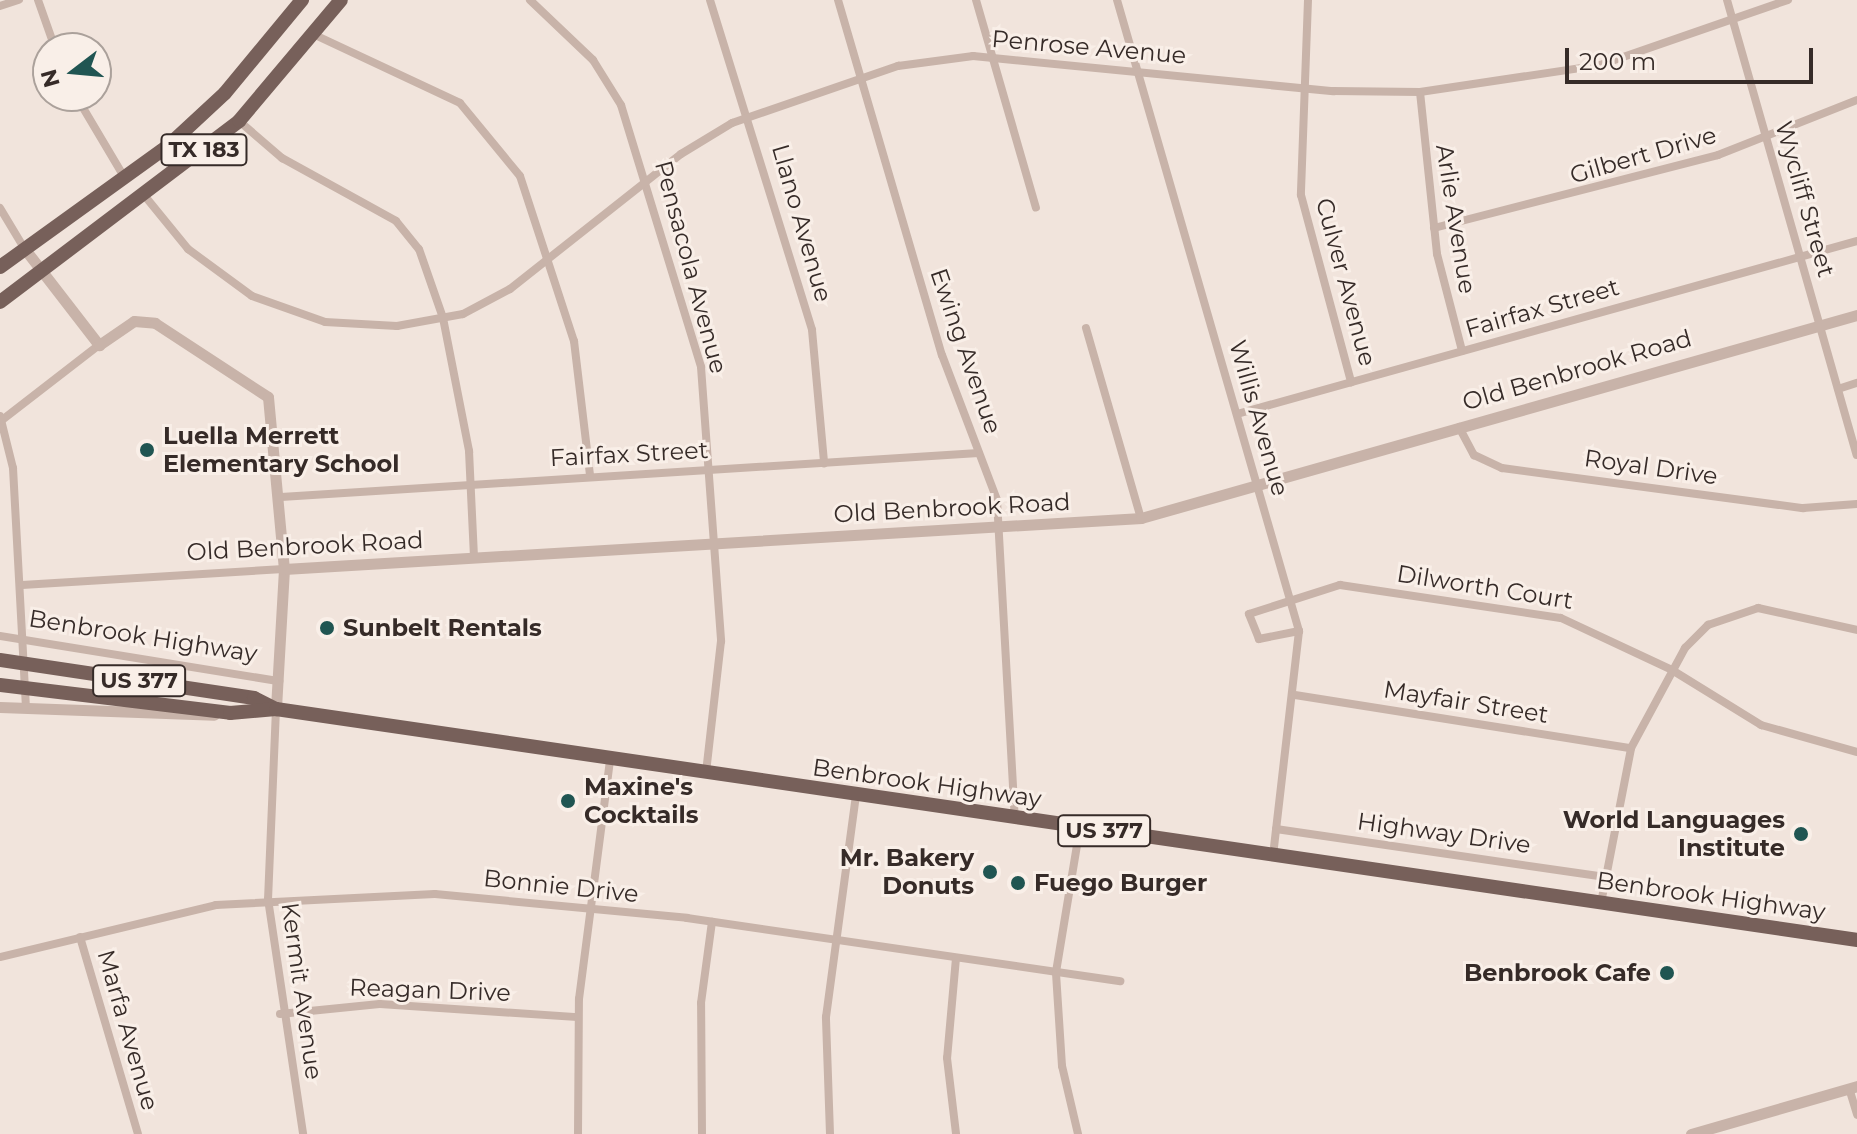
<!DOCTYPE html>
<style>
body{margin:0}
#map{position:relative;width:1857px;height:1134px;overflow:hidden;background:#f1e4dc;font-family:Montserrat,sans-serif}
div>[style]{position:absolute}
.minor>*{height:8px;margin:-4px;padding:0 4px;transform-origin:4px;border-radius:4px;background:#c8b3a9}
.tertiary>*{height:11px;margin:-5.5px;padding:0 5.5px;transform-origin:5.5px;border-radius:5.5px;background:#c8b3a9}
.primary>*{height:14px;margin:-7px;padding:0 7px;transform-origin:7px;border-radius:7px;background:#77605a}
.dots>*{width:22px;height:22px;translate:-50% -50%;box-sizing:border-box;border:4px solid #f9efe8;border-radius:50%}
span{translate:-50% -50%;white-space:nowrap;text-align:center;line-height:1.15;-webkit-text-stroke:6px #f9efe8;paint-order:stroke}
.shield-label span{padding:2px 6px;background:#f9efe8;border:2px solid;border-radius:6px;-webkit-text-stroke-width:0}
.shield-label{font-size:22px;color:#362b28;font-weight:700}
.street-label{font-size:24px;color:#362b28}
.poi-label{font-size:24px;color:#362b28;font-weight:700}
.left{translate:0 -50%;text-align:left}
.right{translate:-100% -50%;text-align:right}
.north{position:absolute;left:32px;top:32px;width:80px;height:80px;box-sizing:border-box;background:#f9efe8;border:2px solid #aba19b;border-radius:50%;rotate:254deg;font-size:22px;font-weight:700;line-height:32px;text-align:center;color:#362b28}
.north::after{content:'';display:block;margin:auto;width:28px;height:36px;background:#205552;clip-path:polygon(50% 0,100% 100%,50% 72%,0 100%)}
.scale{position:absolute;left:1565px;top:48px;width:248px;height:36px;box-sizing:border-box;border:4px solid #362b28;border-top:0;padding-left:10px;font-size:24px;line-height:28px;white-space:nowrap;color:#362b28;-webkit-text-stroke:6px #f9efe8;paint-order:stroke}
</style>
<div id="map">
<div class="minor">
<i style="left:38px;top:0;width:51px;rotate:70.5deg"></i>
<i style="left:530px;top:0;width:87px;rotate:43.6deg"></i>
<i style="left:593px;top:60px;width:53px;rotate:58.1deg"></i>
<i style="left:621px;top:105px;width:274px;rotate:73deg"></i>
<i style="left:701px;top:367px;width:275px;rotate:85.8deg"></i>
<i style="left:721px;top:641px;width:133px;rotate:96.5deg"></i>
<i style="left:710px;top:0;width:345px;rotate:72.8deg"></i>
<i style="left:812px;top:330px;width:134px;rotate:84.8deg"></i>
<i style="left:838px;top:0;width:370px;rotate:73.7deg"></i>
<i style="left:942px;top:355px;width:155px;rotate:69.2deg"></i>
<i style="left:997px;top:500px;width:319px;rotate:86.8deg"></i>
<i style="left:976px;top:0;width:216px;rotate:73.9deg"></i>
<i style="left:1117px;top:0;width:657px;rotate:73.91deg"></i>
<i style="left:1299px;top:631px;width:226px;rotate:96.6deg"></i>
<i style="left:1308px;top:0;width:195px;rotate:92.1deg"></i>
<i style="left:1301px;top:195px;width:194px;rotate:75deg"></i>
<i style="left:1727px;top:0;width:473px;rotate:74.1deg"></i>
<i style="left:0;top:6px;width:20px;rotate:-18deg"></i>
<i style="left:315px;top:35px;width:160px;rotate:25.1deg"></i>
<i style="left:460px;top:103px;width:94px;rotate:50.6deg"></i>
<i style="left:520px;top:176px;width:174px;rotate:71.9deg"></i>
<i style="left:574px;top:341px;width:135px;rotate:83.2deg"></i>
<i style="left:1420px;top:92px;width:163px;rotate:84deg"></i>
<i style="left:1437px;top:254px;width:100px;rotate:75.5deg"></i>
<i style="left:76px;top:96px;width:94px;rotate:59.3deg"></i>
<i style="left:239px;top:121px;width:57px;rotate:40.7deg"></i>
<i style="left:282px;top:158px;width:130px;rotate:28.9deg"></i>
<i style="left:396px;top:221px;width:36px;rotate:51deg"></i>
<i style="left:419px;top:249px;width:73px;rotate:70.8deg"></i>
<i style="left:443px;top:318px;width:136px;rotate:78.9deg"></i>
<i style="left:469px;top:451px;width:108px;rotate:87.3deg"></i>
<i style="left:144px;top:195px;width:70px;rotate:50.8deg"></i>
<i style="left:188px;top:249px;width:79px;rotate:36.3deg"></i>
<i style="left:252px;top:296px;width:77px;rotate:19.6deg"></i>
<i style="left:325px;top:322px;width:72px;rotate:3.2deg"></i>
<i style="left:397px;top:326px;width:67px;rotate:-10.3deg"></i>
<i style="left:463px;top:314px;width:53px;rotate:-28deg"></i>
<i style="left:510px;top:289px;width:218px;rotate:-38.3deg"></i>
<i style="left:681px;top:154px;width:60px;rotate:-31.3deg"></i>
<i style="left:732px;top:123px;width:176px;rotate:-19deg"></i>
<i style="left:898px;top:66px;width:76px;rotate:-7.6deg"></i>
<i style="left:973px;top:56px;width:362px;rotate:5.6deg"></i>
<i style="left:1333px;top:91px;width:87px;rotate:0.7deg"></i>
<i style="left:1420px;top:92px;width:182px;rotate:-8.5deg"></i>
<i style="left:1600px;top:65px;width:199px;rotate:-19.1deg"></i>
<i style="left:0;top:208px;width:47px;rotate:59deg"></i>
<i style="left:1434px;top:228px;width:293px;rotate:-14.4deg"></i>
<i style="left:1718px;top:155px;width:149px;rotate:-21.6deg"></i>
<i style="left:1086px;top:328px;width:198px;rotate:73.9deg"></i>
<i style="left:1838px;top:389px;width:20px;rotate:-18deg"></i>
<i style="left:1237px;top:414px;width:644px;rotate:-15.59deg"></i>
<i style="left:0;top:416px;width:54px;rotate:76deg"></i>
<i style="left:13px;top:468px;width:237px;rotate:86.9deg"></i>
<i style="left:2px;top:420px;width:123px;rotate:-37.7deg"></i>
<i style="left:1459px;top:427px;width:32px;rotate:62deg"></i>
<i style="left:1474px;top:455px;width:31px;rotate:25deg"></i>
<i style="left:1502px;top:468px;width:304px;rotate:7.6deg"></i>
<i style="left:1803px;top:508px;width:54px;rotate:-4.2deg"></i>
<i style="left:281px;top:497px;width:699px;rotate:-3.61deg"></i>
<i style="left:22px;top:585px;width:262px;rotate:-3.5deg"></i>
<i style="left:1299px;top:631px;width:41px;rotate:168.7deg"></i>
<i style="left:1259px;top:639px;width:27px;rotate:-112deg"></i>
<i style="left:1249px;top:614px;width:96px;rotate:-17.7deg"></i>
<i style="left:1340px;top:585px;width:223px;rotate:8.5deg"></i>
<i style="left:1561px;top:618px;width:123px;rotate:25.1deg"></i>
<i style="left:1672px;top:670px;width:105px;rotate:31.7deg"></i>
<i style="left:1761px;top:725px;width:100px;rotate:15.7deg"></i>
<i style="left:0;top:636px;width:283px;rotate:9.2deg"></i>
<i style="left:1295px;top:695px;width:340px;rotate:9deg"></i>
<i style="left:276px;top:709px;width:190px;rotate:92.4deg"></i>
<i style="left:268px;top:899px;width:238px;rotate:81.5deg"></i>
<i style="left:1276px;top:829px;width:333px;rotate:8.3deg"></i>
<i style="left:1601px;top:903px;width:158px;rotate:-79deg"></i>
<i style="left:1631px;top:748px;width:114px;rotate:-61.6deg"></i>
<i style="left:1685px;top:648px;width:33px;rotate:-45deg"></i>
<i style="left:1708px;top:625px;width:53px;rotate:-18.8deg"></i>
<i style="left:1758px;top:608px;width:101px;rotate:12.5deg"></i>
<i style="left:80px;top:937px;width:205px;rotate:73.6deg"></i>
<i style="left:0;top:957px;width:222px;rotate:-13.5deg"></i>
<i style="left:216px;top:905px;width:219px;rotate:-2.9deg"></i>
<i style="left:435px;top:894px;width:253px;rotate:5.4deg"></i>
<i style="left:687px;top:918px;width:438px;rotate:8.3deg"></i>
<i style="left:956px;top:958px;width:100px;rotate:95.1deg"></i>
<i style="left:947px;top:1058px;width:77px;rotate:83.2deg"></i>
<i style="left:280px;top:1014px;width:100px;rotate:-5.7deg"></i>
<i style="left:380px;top:1004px;width:198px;rotate:3.8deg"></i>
<i style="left:1849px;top:1088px;width:28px;rotate:73deg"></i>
<i style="left:578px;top:1134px;width:135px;rotate:-89.6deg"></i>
<i style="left:579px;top:999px;width:242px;rotate:-82.6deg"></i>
<i style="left:702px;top:1134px;width:131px;rotate:-90.4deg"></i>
<i style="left:701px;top:1003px;width:82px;rotate:-82.3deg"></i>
<i style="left:830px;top:1134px;width:117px;rotate:-92deg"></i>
<i style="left:826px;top:1017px;width:224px;rotate:-82.3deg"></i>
<i style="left:1078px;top:1134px;width:70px;rotate:-103.2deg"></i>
<i style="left:1062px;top:1066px;width:94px;rotate:-93.7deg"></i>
<i style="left:1056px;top:972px;width:147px;rotate:-80.6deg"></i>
</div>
<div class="tertiary">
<i style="left:24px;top:248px;width:123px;rotate:52.3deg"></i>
<i style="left:99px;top:345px;width:42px;rotate:-34.4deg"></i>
<i style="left:134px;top:321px;width:21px;rotate:5deg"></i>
<i style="left:155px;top:323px;width:135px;rotate:33.2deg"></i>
<i style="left:268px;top:397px;width:173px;rotate:84.7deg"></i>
<i style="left:284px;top:569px;width:140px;rotate:93.3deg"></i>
<i style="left:284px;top:569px;width:859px;rotate:-3.41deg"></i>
<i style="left:1141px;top:518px;width:744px;rotate:-15.83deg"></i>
<i style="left:0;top:707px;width:214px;rotate:2.1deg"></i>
<i style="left:1691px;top:1134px;width:173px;rotate:-16.1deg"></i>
</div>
<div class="primary">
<i style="left:0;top:267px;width:208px;rotate:-35.8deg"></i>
<i style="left:169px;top:145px;width:76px;rotate:-42.9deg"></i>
<i style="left:225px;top:93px;width:121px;rotate:-50.4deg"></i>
<i style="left:0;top:302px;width:300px;rotate:-37.1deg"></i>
<i style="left:239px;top:121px;width:158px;rotate:-49.9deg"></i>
<i style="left:0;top:660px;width:257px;rotate:8.5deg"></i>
<i style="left:254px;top:698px;width:25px;rotate:27deg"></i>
<i style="left:0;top:685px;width:232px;rotate:6.9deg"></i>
<i style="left:230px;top:713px;width:46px;rotate:-5deg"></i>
<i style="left:276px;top:709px;width:1598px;rotate:8.31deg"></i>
</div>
<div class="dots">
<i style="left:147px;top:450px;background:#205552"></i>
<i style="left:327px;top:628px;background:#205552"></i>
<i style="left:568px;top:801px;background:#205552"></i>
<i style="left:1801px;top:834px;background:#205552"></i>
<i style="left:990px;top:872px;background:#205552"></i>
<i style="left:1018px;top:883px;background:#205552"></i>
<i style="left:1667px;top:973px;background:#205552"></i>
</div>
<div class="shield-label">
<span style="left:204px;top:150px">TX 183</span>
<span style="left:139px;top:681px">US 377</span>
<span style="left:1104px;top:831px">US 377</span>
</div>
<div class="street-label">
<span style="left:1089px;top:47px;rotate:5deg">Penrose Avenue</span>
<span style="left:1643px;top:155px;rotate:-16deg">Gilbert Drive</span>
<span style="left:1805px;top:199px;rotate:74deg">Wycliff Street</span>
<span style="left:1456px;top:219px;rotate:81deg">Arlie Avenue</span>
<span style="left:802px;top:223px;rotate:74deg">Llano Avenue</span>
<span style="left:691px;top:267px;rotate:75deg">Pensacola Avenue</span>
<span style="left:1346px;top:282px;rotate:75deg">Culver Avenue</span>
<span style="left:1542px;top:308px;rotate:-16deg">Fairfax Street</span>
<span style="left:966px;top:351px;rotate:71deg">Ewing Avenue</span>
<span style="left:1577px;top:370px;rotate:-16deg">Old Benbrook Road</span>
<span style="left:1259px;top:418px;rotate:74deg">Willis Avenue</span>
<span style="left:629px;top:454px;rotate:-3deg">Fairfax Street</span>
<span style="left:1651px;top:467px;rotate:8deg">Royal Drive</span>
<span style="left:952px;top:508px;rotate:-3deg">Old Benbrook Road</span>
<span style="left:305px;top:546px;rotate:-3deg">Old Benbrook Road</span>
<span style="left:1485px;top:587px;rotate:9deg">Dilworth Court</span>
<span style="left:143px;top:636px;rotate:9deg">Benbrook Highway</span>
<span style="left:1466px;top:702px;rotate:9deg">Mayfair Street</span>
<span style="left:927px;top:783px;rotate:8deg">Benbrook Highway</span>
<span style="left:1444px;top:833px;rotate:8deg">Highway Drive</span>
<span style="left:561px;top:886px;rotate:6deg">Bonnie Drive</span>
<span style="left:1711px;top:896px;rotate:8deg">Benbrook Highway</span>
<span style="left:430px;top:990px;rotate:2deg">Reagan Drive</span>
<span style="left:302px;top:991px;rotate:82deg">Kermit Avenue</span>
<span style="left:128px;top:1030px;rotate:74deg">Marfa Avenue</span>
</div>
<div class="poi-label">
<span class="left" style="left:163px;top:450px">Luella Merrett<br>Elementary School</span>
<span class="left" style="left:343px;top:628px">Sunbelt Rentals</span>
<span class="left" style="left:584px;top:801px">Maxine's<br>Cocktails</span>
<span class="right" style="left:1785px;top:834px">World Languages<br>Institute</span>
<span class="right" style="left:974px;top:872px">Mr. Bakery<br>Donuts</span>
<span class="left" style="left:1034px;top:883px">Fuego Burger</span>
<span class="right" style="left:1651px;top:973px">Benbrook Cafe</span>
</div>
<div class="north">N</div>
<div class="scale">200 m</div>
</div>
